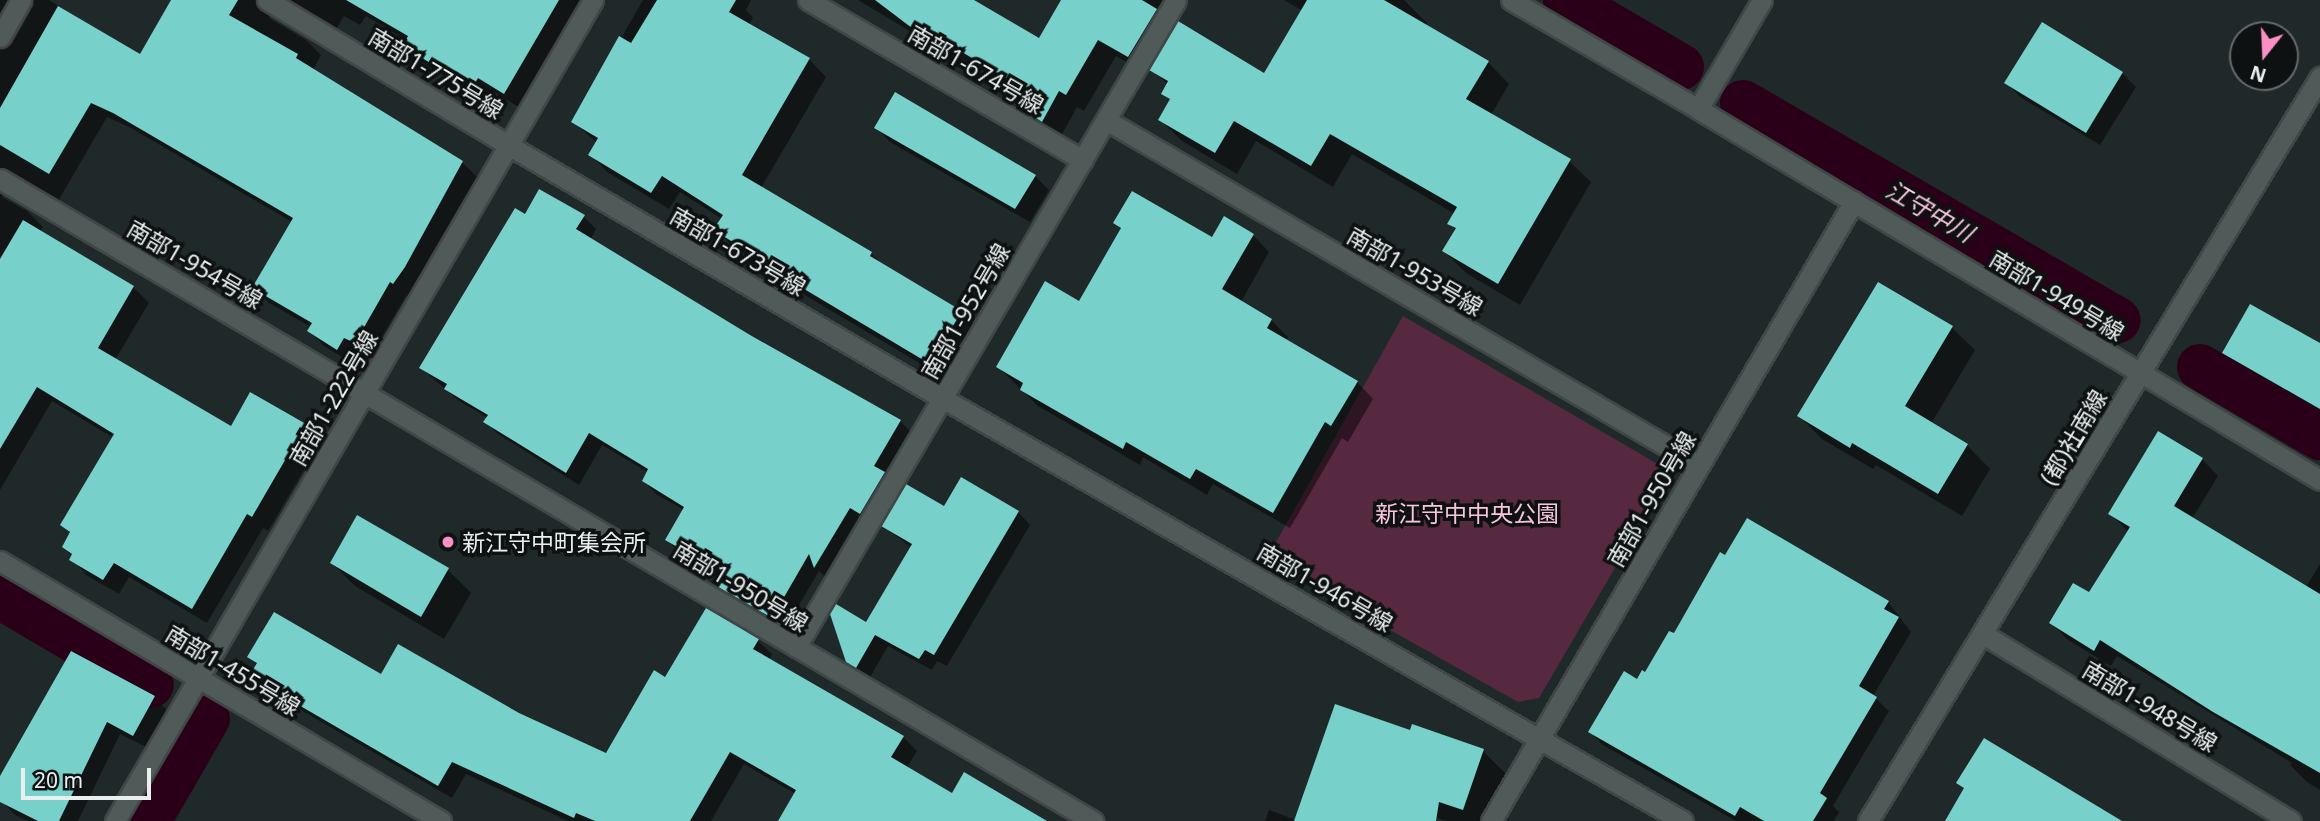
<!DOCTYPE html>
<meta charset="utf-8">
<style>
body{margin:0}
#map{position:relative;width:2320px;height:821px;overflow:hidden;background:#202929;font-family:"Noto Sans","Noto Sans JP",sans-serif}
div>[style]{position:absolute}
.green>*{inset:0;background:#572941}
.shadow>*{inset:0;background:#0007}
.canal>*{height:46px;margin:-23px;padding:0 23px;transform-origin:23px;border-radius:23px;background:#2a0018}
.building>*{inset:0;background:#77d0ca}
.roads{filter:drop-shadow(2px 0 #404746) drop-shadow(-2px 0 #404746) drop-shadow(0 2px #404746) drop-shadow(0 -2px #404746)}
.minor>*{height:19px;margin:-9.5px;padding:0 9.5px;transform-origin:9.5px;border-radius:9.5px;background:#505a59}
.tertiary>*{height:19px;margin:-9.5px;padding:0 9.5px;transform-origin:9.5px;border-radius:9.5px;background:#505a59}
.dots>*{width:19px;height:19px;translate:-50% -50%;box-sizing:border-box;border:4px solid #0d1111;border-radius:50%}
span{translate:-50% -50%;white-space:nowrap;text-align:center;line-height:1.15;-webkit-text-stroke:7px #0d1111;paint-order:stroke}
.street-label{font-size:23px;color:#e9eeee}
.park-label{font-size:23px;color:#fac3dd}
.poi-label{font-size:23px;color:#e9eeee}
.left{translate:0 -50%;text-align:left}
.water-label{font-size:24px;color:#fdc6e0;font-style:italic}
.north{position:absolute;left:2229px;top:21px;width:70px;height:70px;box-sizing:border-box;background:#0d1111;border:2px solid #656969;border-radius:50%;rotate:198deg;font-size:19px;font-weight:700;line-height:28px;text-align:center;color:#e9eeee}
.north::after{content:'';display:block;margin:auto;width:24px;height:32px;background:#fa8fc6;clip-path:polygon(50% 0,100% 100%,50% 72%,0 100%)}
.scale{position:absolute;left:21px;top:768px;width:130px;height:32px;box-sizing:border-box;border:4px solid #e9eeee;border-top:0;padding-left:9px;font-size:21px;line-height:24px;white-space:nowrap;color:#e9eeee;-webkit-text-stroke:5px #0d1111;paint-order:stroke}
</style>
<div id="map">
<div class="green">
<i style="clip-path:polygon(1403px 316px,1656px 463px,1665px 482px,1539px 698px,1518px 702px,1266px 560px)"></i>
</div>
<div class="shadow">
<i style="clip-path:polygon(evenodd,0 0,49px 0,140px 56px,187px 0,583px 0,520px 108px,494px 92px,491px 97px,453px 75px,451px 80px,420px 61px,405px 45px,408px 41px,366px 16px,360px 25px,344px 16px,335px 31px,272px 9px,269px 18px,306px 40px,321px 55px,313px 70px,462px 162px,478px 178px,420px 282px,409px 298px,406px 296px,370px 357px,360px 352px,353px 364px,324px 346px,309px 331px,311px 327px,269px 303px,254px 288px,292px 222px,131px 128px,107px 117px,57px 203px,5px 188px,2px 197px,27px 211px,43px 227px,40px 232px,133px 287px,149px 303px,115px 360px,231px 429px,251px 394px,305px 426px,321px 441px,268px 531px,263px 528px,207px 623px,129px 577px,119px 594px,86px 575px,64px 547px,71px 534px,62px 525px,114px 438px,52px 401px,0 490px,0 0,35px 3px,12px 44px,2px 50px,25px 9px,35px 3px)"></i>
<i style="clip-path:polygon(643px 0,751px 0,746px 10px,753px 18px,749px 25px,809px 59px,826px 77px,761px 188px,871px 253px,887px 269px,961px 312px,978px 329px,948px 380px,803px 294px,786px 279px,733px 247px,716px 230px,722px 219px,680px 192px,669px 209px,607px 172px,590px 154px,597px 143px,573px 122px)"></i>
<i style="clip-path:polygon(858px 0,970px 0,1039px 40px,1063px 0,1175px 0,1164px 19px,1175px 30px,1264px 75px,1303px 11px,1284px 0,1404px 0,1427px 23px,1425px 26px,1488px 62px,1509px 84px,1491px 115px,1569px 161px,1591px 182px,1520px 305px,1466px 273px,1444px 251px,1456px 230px,1449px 223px,1455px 214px,1352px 154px,1333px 187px,1256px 141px,1237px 174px,1182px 141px,1160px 120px,1171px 101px,1163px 94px,1168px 85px,1150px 67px,1146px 73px,1116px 56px,1084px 111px,1077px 107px,1060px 138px,1027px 116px,1009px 99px,1015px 89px,963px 59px,959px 66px,928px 42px)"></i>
<i style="clip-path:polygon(2043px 24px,2122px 73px,2136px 87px,2100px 145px,2020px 97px,2007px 83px)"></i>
<i style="clip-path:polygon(876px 128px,1035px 176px,1049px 190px,1030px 222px,890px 142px)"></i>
<i style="clip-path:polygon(526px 216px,584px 217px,596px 229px,590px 240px,749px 336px,900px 421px,913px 434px,827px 579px,819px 571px,785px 629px,733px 599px,720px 586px,725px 578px,679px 552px,667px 540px,684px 510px,656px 494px,644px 481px,649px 473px,602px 445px,579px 485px,498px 434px,486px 422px,488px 418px,459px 401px,421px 368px)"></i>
<i style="clip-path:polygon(1115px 223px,1213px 239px,1253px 235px,1269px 252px,1241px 302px,1271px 320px,1288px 337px,1286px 341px,1357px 382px,1373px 399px,1348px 442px,1342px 438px,1290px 528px,1213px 484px,1207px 495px,1143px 457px,1140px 465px,1038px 406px,998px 367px,1080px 303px,1122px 230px)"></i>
<i style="clip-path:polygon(1951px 327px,1975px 350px,1931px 424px,1967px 445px,1990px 469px,1962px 516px,1876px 465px,1873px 469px,1822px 439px,1799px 416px)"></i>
<i style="clip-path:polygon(2320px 345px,2320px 421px,2252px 381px,2224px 353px)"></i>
<i style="clip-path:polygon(2202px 459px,2218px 476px,2192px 519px,2306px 587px,2320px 564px,2320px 790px,2307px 782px,2290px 765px,2292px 763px,2117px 656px,2111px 666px,2068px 640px,2051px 623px,2089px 595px,2129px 532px,2110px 514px)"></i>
<i style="clip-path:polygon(945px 509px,1018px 512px,1030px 525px,947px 666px,937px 661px,932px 670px,888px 646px,869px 679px,847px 661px,912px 548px,883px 526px)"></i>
<i style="clip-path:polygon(332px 563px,448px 570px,471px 593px,444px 639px,355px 586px)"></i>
<i style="clip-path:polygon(1888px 602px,1911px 632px,1873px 696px,1889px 711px,1833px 806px,1839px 812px,1834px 821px,1736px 821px,1603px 745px,1590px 732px,1646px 674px,1674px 636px)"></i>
<i style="clip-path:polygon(706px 610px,758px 641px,772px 654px,769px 660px,903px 737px,917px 751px,907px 768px,953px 795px,1044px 821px,780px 821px,796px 794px,744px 764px,711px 821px,568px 821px,466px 774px,452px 798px,265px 689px,251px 675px,258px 665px,249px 657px,382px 677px,518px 714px,607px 755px,666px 679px)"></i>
<i style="clip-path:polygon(71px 653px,154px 697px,167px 710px,146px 747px,120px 734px,78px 821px,28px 821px,15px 815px,3px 802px)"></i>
<i style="clip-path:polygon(1411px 732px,1483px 751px,1511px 779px,1496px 821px,1446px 821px,1421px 812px,1390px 821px,1265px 821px,1269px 810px,1296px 820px)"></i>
</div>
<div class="canal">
<i style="left:1566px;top:0;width:133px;rotate:30.2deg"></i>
<i style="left:1743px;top:103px;width:433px;rotate:30.1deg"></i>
<i style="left:2200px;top:367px;width:139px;rotate:30.3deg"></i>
<i style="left:0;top:596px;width:175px;rotate:30.5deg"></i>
<i style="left:148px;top:821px;width:118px;rotate:-60deg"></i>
</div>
<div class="building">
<i style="clip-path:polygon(171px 0,238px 0,229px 15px,298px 54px,296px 58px,463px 161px,405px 267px,393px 284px,390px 282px,355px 343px,344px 338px,337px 350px,307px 331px,312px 323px,252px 288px,293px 218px,113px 113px,91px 103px,49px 174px,0 145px,0 108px,58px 6px,140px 54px)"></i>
<i style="clip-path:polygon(346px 0,559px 0,504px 94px,478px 78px,475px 83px,438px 61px,435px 66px,403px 46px,408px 36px)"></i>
<i style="clip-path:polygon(657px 0,736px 0,729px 12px,810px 58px,742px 175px,872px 252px,870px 256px,962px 311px,930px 364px,784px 277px,766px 262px,713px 230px,723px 215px,662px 176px,651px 193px,588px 155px,598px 138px,571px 122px,619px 36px,631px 43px)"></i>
<i style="clip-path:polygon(875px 0,974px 0,1039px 38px,1061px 0,1142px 0,1157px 9px,1128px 57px,1098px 40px,1066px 95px,1059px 91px,1042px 122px,1007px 99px,1016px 84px,945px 42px,941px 50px)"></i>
<i style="clip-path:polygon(1307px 0,1384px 0,1489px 61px,1466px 99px,1571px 159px,1498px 284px,1442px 251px,1456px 228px,1447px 224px,1457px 207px,1330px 134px,1311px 166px,1234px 121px,1215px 153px,1158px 120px,1170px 99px,1161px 94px,1168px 81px,1149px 70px,1178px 21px,1264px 73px)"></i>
<i style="clip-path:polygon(2042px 22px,2123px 72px,2086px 133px,2004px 83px)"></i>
<i style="clip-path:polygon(895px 92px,1036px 175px,1015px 209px,874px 128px)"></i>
<i style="clip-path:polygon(539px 189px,585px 215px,576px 229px,750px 335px,901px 420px,874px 466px,885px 472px,860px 514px,850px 508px,814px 568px,809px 554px,772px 618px,718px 587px,725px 574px,665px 540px,684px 507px,642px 481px,648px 469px,589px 433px,566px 473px,483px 422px,488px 415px,444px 389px,447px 384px,419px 368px,515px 208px,525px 214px)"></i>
<i style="clip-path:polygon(1132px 191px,1212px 237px,1224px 216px,1254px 234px,1222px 289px,1272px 319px,1267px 328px,1358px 381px,1331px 426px,1325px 422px,1273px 513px,1196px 469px,1190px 479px,1126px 442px,1123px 449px,1020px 390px,1023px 383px,996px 367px,1045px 281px,1079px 301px,1121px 228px,1113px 223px)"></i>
<i style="clip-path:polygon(23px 220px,134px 286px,98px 348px,231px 426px,250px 392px,306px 424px,252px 517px,247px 514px,192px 609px,114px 563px,103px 580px,69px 560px,72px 554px,62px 547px,70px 532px,60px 525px,114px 434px,37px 387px,0 449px,0 259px)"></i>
<i style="clip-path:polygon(1878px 282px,1953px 326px,1905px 406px,1968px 444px,1938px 494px,1852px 443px,1850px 448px,1797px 416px)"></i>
<i style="clip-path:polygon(2250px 304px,2320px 343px,2320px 409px,2222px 353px)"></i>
<i style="clip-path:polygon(2158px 431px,2203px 458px,2174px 506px,2320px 594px,2320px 773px,2213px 712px,2100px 640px,2094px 651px,2049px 623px,2073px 583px,2089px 592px,2130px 527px,2108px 514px)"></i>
<i style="clip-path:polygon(961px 477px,1019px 511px,934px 655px,925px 650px,919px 659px,875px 635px,856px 668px,846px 662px,830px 614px,836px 604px,866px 622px,912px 544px,881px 526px,906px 484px,944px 506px)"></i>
<i style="clip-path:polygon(357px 515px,449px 568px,421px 617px,330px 563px)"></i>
<i style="clip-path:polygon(1747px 518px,1889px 601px,1884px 609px,1899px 617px,1859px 686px,1877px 697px,1820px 793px,1827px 798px,1813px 821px,1764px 821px,1740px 807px,1735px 816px,1588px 732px,1624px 671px,1637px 679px,1642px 670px,1645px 672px,1669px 631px,1674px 633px,1720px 552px,1725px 555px)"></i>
<i style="clip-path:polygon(706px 608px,759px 639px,753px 649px,904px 736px,891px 757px,952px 793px,964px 772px,1047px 821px,778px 821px,796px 790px,730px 752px,690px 821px,595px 821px,576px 813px,574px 818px,452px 762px,438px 786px,249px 676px,257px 663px,247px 657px,274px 612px,381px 674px,398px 644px,519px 713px,606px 753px,654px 670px,665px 677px)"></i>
<i style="clip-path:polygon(71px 651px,155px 696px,133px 736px,107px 722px,59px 821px,38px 821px,0 802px,0 776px)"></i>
<i style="clip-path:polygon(1335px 704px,1410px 730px,1412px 724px,1484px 749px,1463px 810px,1439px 802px,1436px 821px,1294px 821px)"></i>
<i style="clip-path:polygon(1984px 738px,2122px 821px,1945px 821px,1964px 788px,1956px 783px)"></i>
</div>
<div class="roads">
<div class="minor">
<i style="left:267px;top:0;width:281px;rotate:31deg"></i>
<i style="left:508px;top:145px;width:502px;rotate:30.24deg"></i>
<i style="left:942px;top:398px;width:853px;rotate:29.72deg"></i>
<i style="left:808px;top:0;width:318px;rotate:30.2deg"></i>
<i style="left:1511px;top:0;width:216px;rotate:30.2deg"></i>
<i style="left:1762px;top:0;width:126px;rotate:120.4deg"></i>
<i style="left:1698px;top:109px;width:724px;rotate:30.81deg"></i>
<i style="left:0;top:37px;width:43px;rotate:-60.4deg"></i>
<i style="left:1106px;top:120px;width:686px;rotate:30.19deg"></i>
<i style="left:0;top:179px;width:1268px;rotate:30.43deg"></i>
<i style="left:0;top:561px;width:512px;rotate:30.52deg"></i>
<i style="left:1983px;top:634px;width:360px;rotate:31.3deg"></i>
<i style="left:796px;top:647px;width:750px;rotate:-59.57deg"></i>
<i style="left:115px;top:821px;width:950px;rotate:-59.79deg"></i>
<i style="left:1491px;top:821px;width:718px;rotate:-59.65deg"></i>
</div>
<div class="tertiary">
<i style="left:1868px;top:821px;width:871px;rotate:-58.72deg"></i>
</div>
</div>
<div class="dots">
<i style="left:448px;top:542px;background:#fa8fc6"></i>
</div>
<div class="street-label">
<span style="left:976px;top:69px;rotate:30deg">南部1-674号線</span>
<span style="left:436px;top:73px;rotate:31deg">南部1-775号線</span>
<span style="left:738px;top:251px;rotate:30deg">南部1-673号線</span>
<span style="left:195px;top:264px;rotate:30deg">南部1-954号線</span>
<span style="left:1415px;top:271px;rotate:30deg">南部1-953号線</span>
<span style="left:2057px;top:295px;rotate:31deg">南部1-949号線</span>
<span style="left:965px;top:311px;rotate:-60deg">南部1-952号線</span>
<span style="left:333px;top:398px;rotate:-60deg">南部1-222号線</span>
<span style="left:2073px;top:437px;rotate:-59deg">(都)社南線</span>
<span style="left:1651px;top:499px;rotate:-60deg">南部1-950号線</span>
<span style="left:741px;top:586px;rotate:31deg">南部1-950号線</span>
<span style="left:1325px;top:587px;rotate:30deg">南部1-946号線</span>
<span style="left:233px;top:670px;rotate:31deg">南部1-455号線</span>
<span style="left:2150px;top:706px;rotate:31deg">南部1-948号線</span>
</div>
<div class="park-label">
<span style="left:1467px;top:513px">新江守中中央公園</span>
</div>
<div class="poi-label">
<span class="left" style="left:462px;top:542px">新江守中町集会所</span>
</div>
<div class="water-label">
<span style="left:1930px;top:211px;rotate:30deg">江守中川</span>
</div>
<div class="north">N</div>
<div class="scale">20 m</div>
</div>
